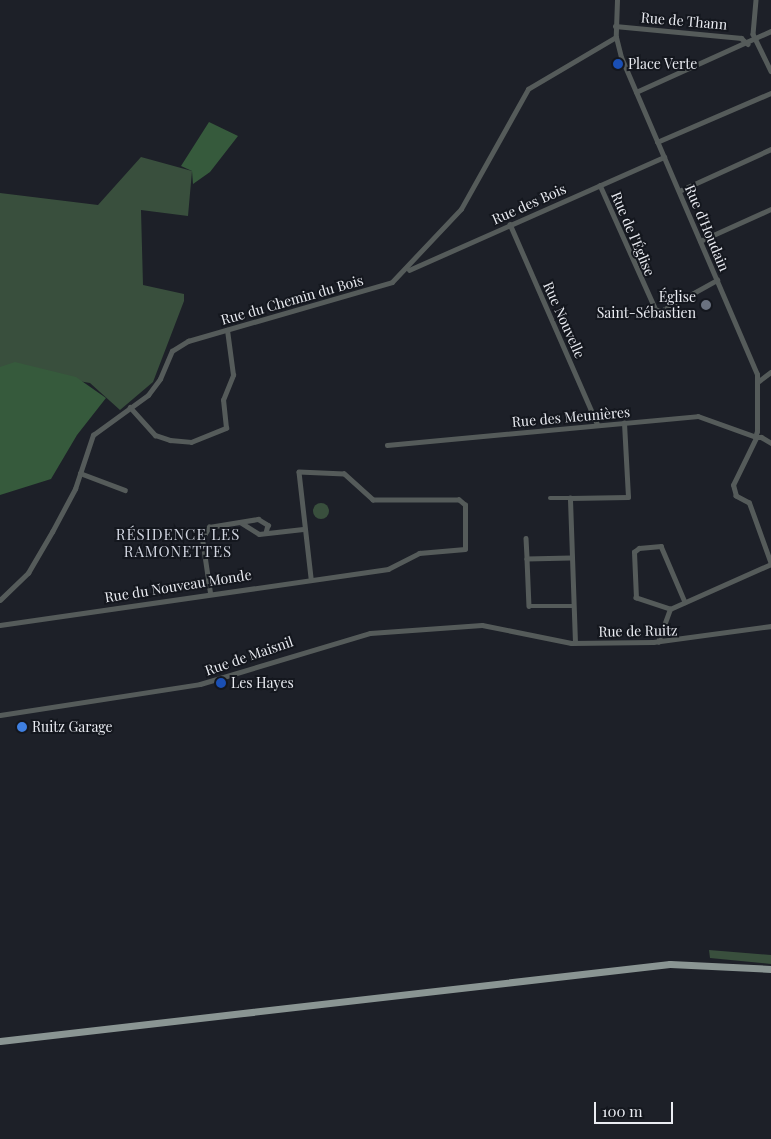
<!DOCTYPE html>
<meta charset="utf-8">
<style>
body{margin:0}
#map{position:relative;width:771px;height:1139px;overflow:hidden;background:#1d2028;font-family:"Playfair Display",serif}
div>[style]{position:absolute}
.green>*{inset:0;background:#394f3d}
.round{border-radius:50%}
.forest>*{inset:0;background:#365a3c}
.minor>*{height:4.5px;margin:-2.25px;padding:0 2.25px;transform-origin:2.25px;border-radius:2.25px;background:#555b5a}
.tertiary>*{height:5px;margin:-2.5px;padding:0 2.5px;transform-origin:2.5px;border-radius:2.5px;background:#555b5a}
.primary>*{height:7px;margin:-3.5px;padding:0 3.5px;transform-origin:3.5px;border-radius:3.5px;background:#8a9593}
.dots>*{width:14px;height:14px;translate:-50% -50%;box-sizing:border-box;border:2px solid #14171e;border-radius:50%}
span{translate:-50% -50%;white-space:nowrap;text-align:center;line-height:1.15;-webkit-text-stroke:4px #14171e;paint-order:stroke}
.street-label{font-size:14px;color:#eaecf2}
.poi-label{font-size:14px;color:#eaecf2}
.left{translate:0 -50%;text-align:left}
.right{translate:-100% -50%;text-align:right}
.neighbourhood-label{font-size:15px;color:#d2d6e1;letter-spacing:1px}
.scale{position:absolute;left:594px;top:1102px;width:79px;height:22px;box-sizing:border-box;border:2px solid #eaecf2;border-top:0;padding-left:6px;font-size:15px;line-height:18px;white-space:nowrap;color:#eaecf2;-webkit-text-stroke:4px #14171e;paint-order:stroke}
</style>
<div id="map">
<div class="green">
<i style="clip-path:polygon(141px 157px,192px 171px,188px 216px,141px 210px,143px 285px,184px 294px,184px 301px,153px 382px,120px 410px,90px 383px,0 367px,0 193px,98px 205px)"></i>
<i class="round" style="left:313px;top:503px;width:16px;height:16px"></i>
<i style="clip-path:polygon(709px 950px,771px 955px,771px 964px,710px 958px)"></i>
</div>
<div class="forest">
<i style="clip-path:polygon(209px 122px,238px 136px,210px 172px,193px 184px,192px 171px,181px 166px)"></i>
<i style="clip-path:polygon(15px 362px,76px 377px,106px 398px,77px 435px,51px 479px,0 495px,0 367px)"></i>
</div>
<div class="minor">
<i style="left:756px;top:0;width:34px;rotate:95deg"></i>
<i style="left:753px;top:34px;width:41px;rotate:64.1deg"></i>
<i style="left:615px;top:26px;width:127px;rotate:5.4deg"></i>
<i style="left:741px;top:38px;width:9px;rotate:41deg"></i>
<i style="left:636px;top:92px;width:148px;rotate:-24.3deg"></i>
<i style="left:657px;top:142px;width:124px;rotate:-23.3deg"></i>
<i style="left:600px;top:185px;width:137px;rotate:65.9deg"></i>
<i style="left:656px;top:310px;width:7px"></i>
<i style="left:663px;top:310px;width:62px;rotate:-29.1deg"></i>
<i style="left:679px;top:191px;width:101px;rotate:-24.5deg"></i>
<i style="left:510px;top:224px;width:219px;rotate:66.4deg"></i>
<i style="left:700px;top:241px;width:78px;rotate:-24.3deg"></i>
<i style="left:409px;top:270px;width:279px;rotate:-23.9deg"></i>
<i style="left:759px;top:381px;width:15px;rotate:-37deg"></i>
<i style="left:130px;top:407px;width:38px;rotate:48deg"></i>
<i style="left:155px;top:435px;width:16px;rotate:18deg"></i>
<i style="left:170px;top:440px;width:21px;rotate:5deg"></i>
<i style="left:191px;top:442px;width:38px;rotate:-22deg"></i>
<i style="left:226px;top:428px;width:28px;rotate:-96deg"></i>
<i style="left:223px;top:400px;width:27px;rotate:-68deg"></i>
<i style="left:233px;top:375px;width:45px;rotate:-97.6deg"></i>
<i style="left:387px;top:445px;width:312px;rotate:-5.3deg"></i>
<i style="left:698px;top:416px;width:59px;rotate:19.7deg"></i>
<i style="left:80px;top:473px;width:48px;rotate:20.7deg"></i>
<i style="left:550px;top:498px;width:20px"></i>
<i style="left:240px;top:522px;width:22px;rotate:32deg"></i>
<i style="left:259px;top:534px;width:44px;rotate:-6.5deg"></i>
<i style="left:526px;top:538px;width:21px;rotate:87deg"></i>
<i style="left:571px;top:558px;width:44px;rotate:178.7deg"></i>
<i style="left:527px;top:559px;width:47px;rotate:87.6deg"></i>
<i style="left:529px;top:606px;width:44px"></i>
<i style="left:210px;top:593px;width:55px;rotate:-98.4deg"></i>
<i style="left:202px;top:539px;width:14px;rotate:-60deg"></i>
<i style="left:209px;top:527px;width:50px;rotate:-9.3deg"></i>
<i style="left:258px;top:519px;width:12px;rotate:31deg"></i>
<i style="left:268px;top:525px;width:8px;rotate:104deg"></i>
<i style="left:0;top:600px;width:39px;rotate:-44deg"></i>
<i style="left:28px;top:573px;width:48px;rotate:-59.7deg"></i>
<i style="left:52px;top:532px;width:49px;rotate:-61.9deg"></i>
<i style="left:75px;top:489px;width:57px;rotate:-71.6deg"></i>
<i style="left:93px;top:435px;width:68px;rotate:-36deg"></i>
<i style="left:148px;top:395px;width:20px;rotate:-53deg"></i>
<i style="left:160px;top:379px;width:30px;rotate:-67deg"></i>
<i style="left:172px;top:351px;width:19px;rotate:-32deg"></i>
<i style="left:188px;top:341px;width:212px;rotate:-16.1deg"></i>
<i style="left:392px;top:282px;width:100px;rotate:-46.6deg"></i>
<i style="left:461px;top:209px;width:137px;rotate:-60.8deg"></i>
<i style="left:528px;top:89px;width:102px;rotate:-30.6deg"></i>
<i style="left:670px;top:609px;width:36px;rotate:-162deg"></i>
<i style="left:636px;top:598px;width:46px;rotate:-92.5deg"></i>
<i style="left:634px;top:552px;width:6px;rotate:-39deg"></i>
<i style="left:639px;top:548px;width:22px;rotate:-5deg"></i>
<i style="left:661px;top:546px;width:61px;rotate:66.8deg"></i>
<i style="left:0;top:625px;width:392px;rotate:-8.2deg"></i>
<i style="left:388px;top:569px;width:35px;rotate:-27deg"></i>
<i style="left:419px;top:553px;width:46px;rotate:-5deg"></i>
<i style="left:465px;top:549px;width:44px;rotate:-90deg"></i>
<i style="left:465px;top:505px;width:8px;rotate:-140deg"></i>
<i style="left:459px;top:500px;width:86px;rotate:180deg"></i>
<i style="left:373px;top:500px;width:39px;rotate:-138deg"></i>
<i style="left:344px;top:474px;width:45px;rotate:-177.5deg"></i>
<i style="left:299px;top:472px;width:107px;rotate:83.5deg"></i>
<i style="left:658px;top:642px;width:35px;rotate:-70deg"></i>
<i style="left:670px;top:609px;width:111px;rotate:-24deg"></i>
<i style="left:771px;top:564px;width:65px;rotate:-109.8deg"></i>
<i style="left:749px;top:503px;width:15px;rotate:-152deg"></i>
<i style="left:736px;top:496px;width:11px;rotate:-105deg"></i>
<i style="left:733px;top:485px;width:52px;rotate:-63.9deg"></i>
<i style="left:575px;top:643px;width:145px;rotate:-92deg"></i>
<i style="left:570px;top:498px;width:58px;rotate:-1deg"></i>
<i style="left:628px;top:497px;width:74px;rotate:-93.1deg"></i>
</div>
<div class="tertiary">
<i style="left:617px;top:0;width:37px;rotate:92deg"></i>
<i style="left:616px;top:37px;width:21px;rotate:76deg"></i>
<i style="left:621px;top:57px;width:345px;rotate:66.8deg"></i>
<i style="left:757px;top:374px;width:57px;rotate:90deg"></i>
<i style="left:757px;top:431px;width:6px;rotate:108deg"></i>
<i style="left:755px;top:437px;width:6px"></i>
<i style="left:761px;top:437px;width:12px;rotate:31deg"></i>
<i style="left:0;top:715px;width:202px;rotate:-8.8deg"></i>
<i style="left:200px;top:684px;width:177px;rotate:-16.7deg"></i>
<i style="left:370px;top:633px;width:112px;rotate:-4.1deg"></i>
<i style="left:482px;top:625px;width:91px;rotate:11.4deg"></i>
<i style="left:571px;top:643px;width:82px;rotate:-0.7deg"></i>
<i style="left:653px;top:642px;width:119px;rotate:-7.7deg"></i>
</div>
<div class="primary">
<i style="left:0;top:1041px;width:674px;rotate:-6.56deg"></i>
<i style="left:670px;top:964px;width:101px;rotate:2.8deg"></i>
</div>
<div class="dots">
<i style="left:618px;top:64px;background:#1a4fb4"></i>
<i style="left:706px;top:305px;background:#6b7280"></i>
<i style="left:221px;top:683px;background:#1a4fb4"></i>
<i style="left:22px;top:727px;background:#3f7fe0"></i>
</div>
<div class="street-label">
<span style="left:684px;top:21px;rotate:5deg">Rue de Thann</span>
<span style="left:529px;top:204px;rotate:-24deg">Rue des Bois</span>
<span style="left:707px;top:228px;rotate:67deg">Rue d'Houdain</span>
<span style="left:633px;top:234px;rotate:67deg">Rue de l'Église</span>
<span style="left:292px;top:300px;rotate:-16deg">Rue du Chemin du Bois</span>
<span style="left:564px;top:320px;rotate:66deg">Rue Nouvelle</span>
<span style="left:571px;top:417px;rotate:-5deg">Rue des Meunières</span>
<span style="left:178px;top:586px;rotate:-9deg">Rue du Nouveau Monde</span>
<span style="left:638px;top:631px;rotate:-1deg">Rue de Ruitz</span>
<span style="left:249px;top:656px;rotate:-19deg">Rue de Maisnil</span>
</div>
<div class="poi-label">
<span class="left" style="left:628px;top:64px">Place Verte</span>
<span class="right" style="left:696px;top:305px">Église<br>Saint-Sébastien</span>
<span class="left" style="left:231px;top:683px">Les Hayes</span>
<span class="left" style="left:32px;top:727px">Ruitz Garage</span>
</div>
<div class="neighbourhood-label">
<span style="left:178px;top:543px">RÉSIDENCE LES<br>RAMONETTES</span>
</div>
<div class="scale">100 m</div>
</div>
